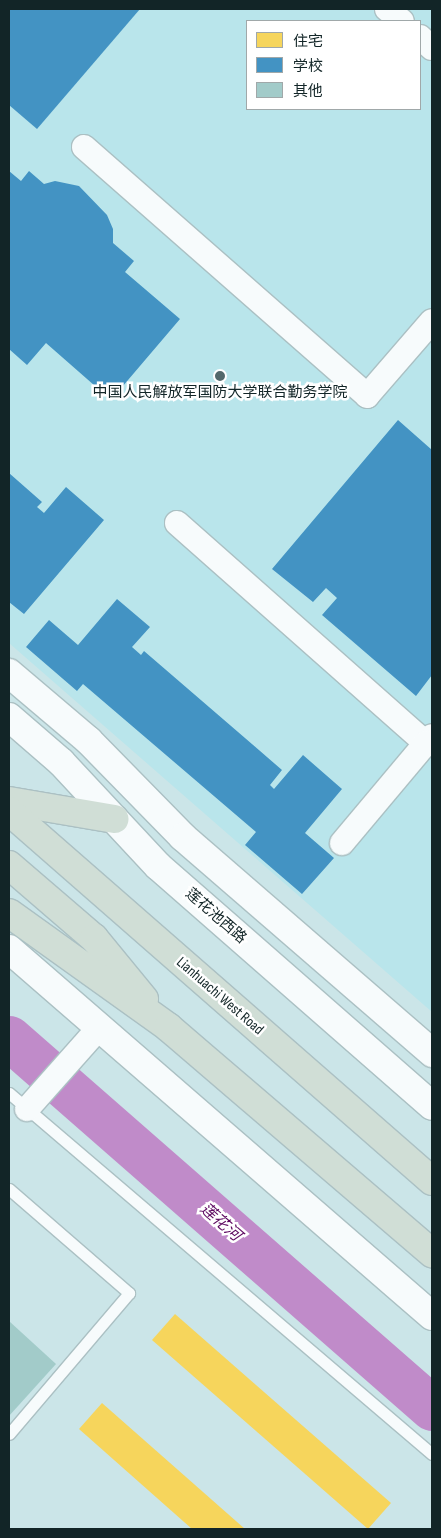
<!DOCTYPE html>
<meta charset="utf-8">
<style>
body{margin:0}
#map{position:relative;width:441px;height:1538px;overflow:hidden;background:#cbe5e8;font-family:"Sofia Sans Condensed","Noto Sans SC",sans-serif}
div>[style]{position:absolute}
.built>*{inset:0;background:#b9e5eb}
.homes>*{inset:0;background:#f6d55c}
.schools>*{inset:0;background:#4393c3}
.river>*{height:45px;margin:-22.5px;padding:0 22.5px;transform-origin:22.5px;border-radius:22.5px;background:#c08bc9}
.building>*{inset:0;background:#a2cbc9}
.roads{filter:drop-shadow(1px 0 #abc0c3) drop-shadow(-1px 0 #abc0c3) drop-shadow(0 1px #abc0c3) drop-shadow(0 -1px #abc0c3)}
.service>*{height:11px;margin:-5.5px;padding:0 5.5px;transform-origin:5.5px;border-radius:5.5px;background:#f7fbfc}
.minor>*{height:24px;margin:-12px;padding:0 12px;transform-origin:12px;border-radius:12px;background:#f7fbfc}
.tertiary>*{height:28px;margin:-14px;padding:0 14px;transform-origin:14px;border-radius:14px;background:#f7fbfc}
.trunk>*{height:28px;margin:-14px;padding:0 14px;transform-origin:14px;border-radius:14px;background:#d0ded6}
.dots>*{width:14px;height:14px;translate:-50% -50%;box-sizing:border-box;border:2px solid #fff;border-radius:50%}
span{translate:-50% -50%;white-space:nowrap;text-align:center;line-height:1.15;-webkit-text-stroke:5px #fff;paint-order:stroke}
.poi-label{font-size:15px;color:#122527}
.street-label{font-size:15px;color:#122527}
.water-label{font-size:16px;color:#5c075f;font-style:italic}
.frame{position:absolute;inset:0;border:10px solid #122527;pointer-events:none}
.legend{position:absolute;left:246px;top:20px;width:175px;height:90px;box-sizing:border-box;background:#fff;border:1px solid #a0a8a9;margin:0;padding:6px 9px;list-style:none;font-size:15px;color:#122527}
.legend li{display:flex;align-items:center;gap:10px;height:25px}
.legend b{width:25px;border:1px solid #a0a8a9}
</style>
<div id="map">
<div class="built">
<i style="clip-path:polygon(evenodd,9px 9px,432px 9px,432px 1012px,9px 643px,9px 9px,247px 21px,420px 21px,420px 109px,247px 109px,247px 21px)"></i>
</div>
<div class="homes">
<i style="clip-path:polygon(175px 1314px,391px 1503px,368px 1529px,152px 1340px)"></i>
<i style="clip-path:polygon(102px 1403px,245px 1529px,192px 1529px,79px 1429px)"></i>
</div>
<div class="schools">
<i style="clip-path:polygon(9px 9px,140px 9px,37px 129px,9px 105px)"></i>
<i style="clip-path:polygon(9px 171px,21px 181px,29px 171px,44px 184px,55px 181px,79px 186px,107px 215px,113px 229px,113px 243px,134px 261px,125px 272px,180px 319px,111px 400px,46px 343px,27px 365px,9px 349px)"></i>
<i style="clip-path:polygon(398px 420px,432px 450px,432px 675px,416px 696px,322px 615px,337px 598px,326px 588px,313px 602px,272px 569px)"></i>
<i style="clip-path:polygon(9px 473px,42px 502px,37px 507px,44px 513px,66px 487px,104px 520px,24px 614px,9px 602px)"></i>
<i style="clip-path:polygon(117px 599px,150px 627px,132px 647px,141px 655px,144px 651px,282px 770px,270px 785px,274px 789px,303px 755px,342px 789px,305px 833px,334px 858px,302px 894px,245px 845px,256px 832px,83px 684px,77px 691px,26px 647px,49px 620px,78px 645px)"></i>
</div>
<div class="river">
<i style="left:9px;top:1038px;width:562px;rotate:41.18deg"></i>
</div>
<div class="building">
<i style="clip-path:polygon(9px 1321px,56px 1364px,9px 1416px)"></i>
</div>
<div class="roads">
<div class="service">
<i style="left:9px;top:1093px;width:556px;rotate:40.48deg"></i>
<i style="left:9px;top:1189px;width:159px;rotate:40.9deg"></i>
<i style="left:129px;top:1293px;width:185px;rotate:130.4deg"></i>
</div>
<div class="minor">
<i style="left:387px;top:9px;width:19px;rotate:39deg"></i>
<i style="left:420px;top:37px;width:16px;rotate:43deg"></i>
<i style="left:84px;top:147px;width:377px;rotate:41.3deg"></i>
<i style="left:367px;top:396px;width:99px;rotate:-49.1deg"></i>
<i style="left:177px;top:523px;width:332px;rotate:41.5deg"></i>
<i style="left:426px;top:743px;width:9px;rotate:-49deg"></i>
<i style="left:342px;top:843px;width:131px;rotate:-50deg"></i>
<i style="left:27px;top:1109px;width:108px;rotate:-48.4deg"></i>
</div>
<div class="tertiary">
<i style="left:9px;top:673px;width:104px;rotate:40.3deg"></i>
<i style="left:88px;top:740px;width:136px;rotate:45.6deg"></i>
<i style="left:183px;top:837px;width:330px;rotate:40.9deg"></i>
<i style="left:9px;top:717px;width:69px;rotate:40.9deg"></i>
<i style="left:61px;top:762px;width:142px;rotate:47deg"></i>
<i style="left:158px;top:866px;width:364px;rotate:41.2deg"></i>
<i style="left:9px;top:949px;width:560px;rotate:40.95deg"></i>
</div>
<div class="trunk">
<i style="left:9px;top:801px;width:107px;rotate:9.7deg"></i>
<i style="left:9px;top:811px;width:562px;rotate:41.18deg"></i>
<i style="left:9px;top:865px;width:112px;rotate:40.7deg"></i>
<i style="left:94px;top:938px;width:79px;rotate:50.7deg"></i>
<i style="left:9px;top:913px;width:196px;rotate:35.6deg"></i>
<i style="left:168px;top:1027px;width:348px;rotate:40.6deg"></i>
</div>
</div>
<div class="dots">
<i style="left:220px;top:376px;background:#53686b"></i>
</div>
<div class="poi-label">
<span style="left:220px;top:393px">中国人民解放军国防大学联合勤务学院</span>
</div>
<div class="street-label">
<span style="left:216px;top:916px;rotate:41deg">莲花池西路</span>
<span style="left:220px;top:996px;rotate:41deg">Lianhuachi West Road</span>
</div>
<div class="water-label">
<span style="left:220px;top:1223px;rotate:41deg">莲花河</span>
</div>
<div class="frame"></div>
<ul class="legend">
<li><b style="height:14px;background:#f6d55c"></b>住宅</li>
<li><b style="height:14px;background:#4393c3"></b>学校</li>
<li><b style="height:14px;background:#a2cbc9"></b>其他</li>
</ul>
</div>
